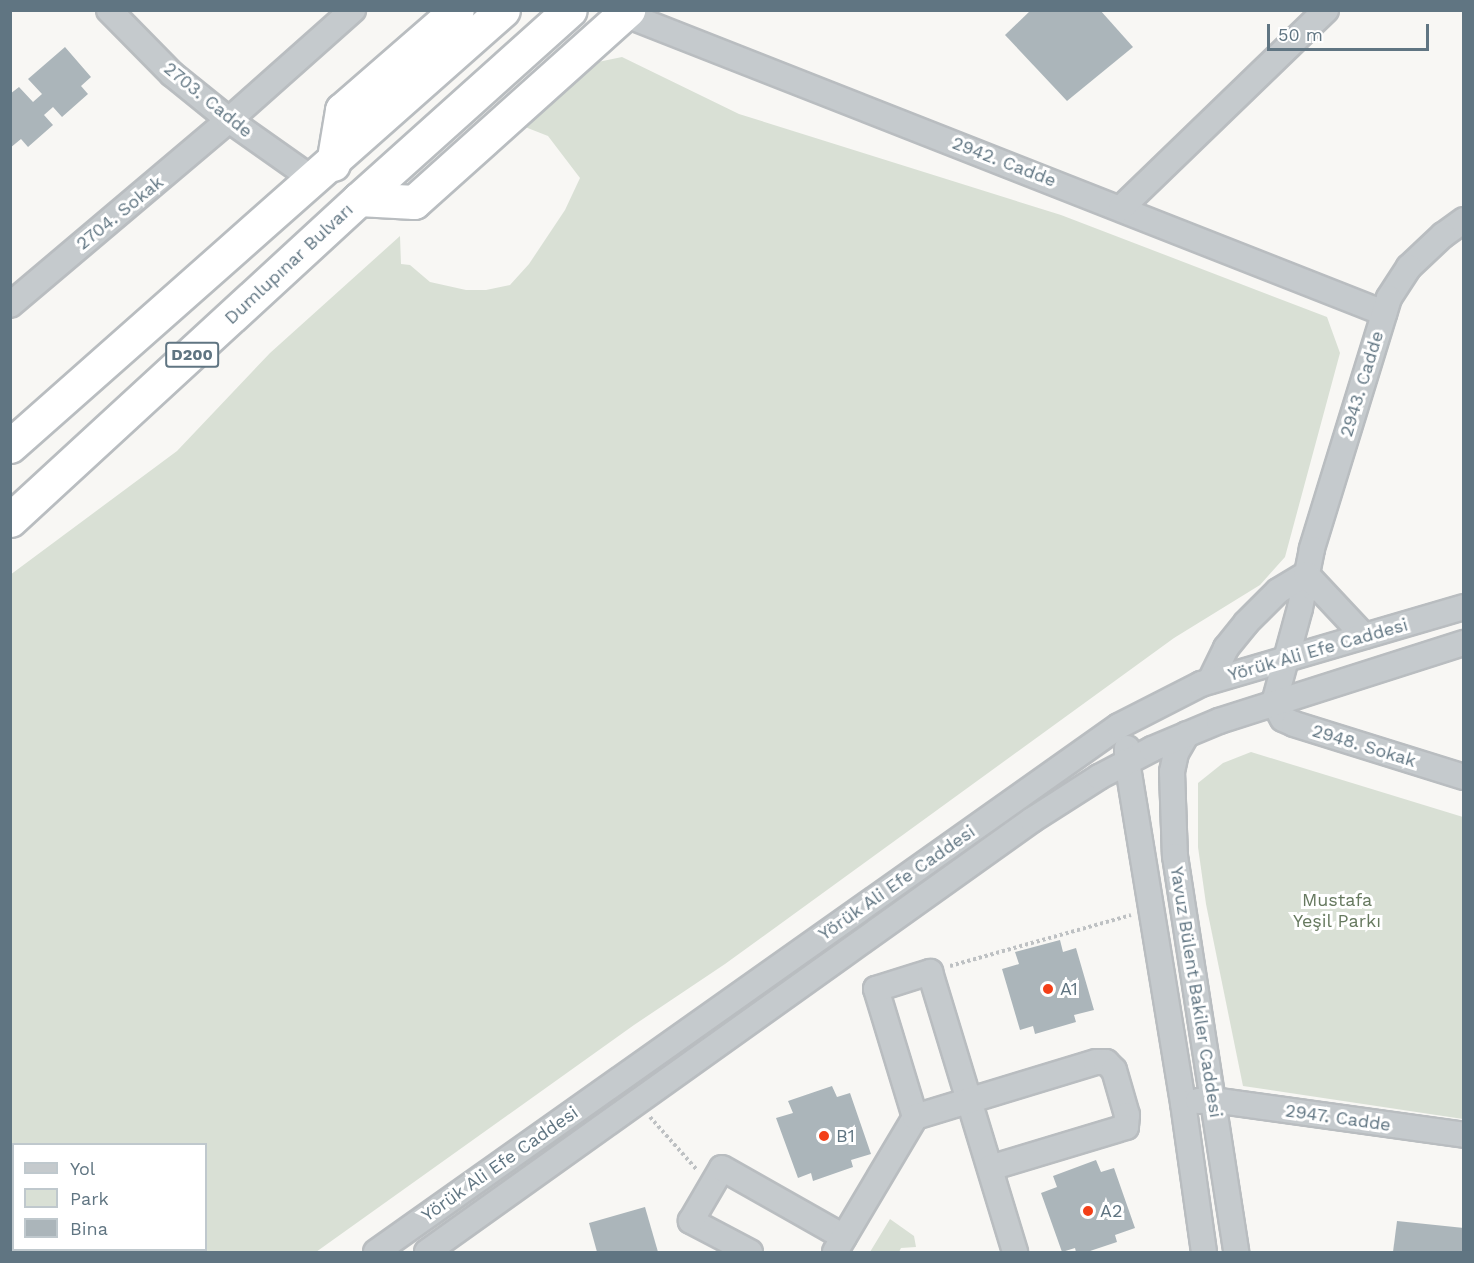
<!DOCTYPE html>
<meta charset="utf-8">
<style>
body{margin:0}
#map{position:relative;width:1474px;height:1263px;overflow:hidden;background:#f8f7f4;font-family:"Work Sans",sans-serif}
div>[style]{position:absolute}
.green>*{inset:0;background:#d9e0d5}
.building>*{inset:0;background:#abb5ba}
.path>*{height:4px;margin-top:-2px;transform-origin:0;background:repeating-linear-gradient(90deg,#bec1c3 0 3px,transparent 0 6px)}
.roads{filter:drop-shadow(2px 0 #b9bdc0) drop-shadow(-2px 0 #b9bdc0) drop-shadow(0 2px #b9bdc0) drop-shadow(0 -2px #b9bdc0)}
.minor>*{height:24px;margin:-12px;padding:0 12px;transform-origin:12px;border-radius:12px;background:#c5cacd}
.highway>*{height:33px;margin:-16.5px;padding:0 16.5px;transform-origin:16.5px;border-radius:16.5px;background:#fff}
.dots>*{width:16px;height:16px;translate:-50% -50%;box-sizing:border-box;border:3px solid #fff;border-radius:50%}
span{translate:-50% -50%;white-space:nowrap;text-align:center;line-height:1.15;-webkit-text-stroke:6px #fff;paint-order:stroke}
.shield-label span{padding:2px 4px;background:#fff;border:2px solid;border-radius:4px;-webkit-text-stroke-width:0}
.shield-label{font-size:16px;color:#607582;font-weight:700}
.street-label{font-size:18px;color:#607582}
.park-label{font-size:18px;color:#66795f}
.poi-label{font-size:18px;color:#607582}
.left{translate:0 -50%;text-align:left}
.frame{position:absolute;inset:0;border:12px solid #607582;pointer-events:none}
.legend{position:absolute;left:12px;top:1143px;width:195px;height:108px;box-sizing:border-box;background:#fff;border:2px solid #bfc8cd;margin:0;padding:8px 10px;list-style:none;font-size:18px;color:#607582}
.legend li{display:flex;align-items:center;gap:12px;height:30px}
.legend b{width:30px;border:2px solid #bfc8cd}
.scale{position:absolute;left:1267px;top:24px;width:162px;height:27px;box-sizing:border-box;border:3px solid #607582;border-top:0;padding-left:8px;font-size:18px;line-height:21px;white-space:nowrap;color:#607582;-webkit-text-stroke:4px #fff;paint-order:stroke}
</style>
<div id="map">
<div class="green">
<i style="clip-path:polygon(evenodd,622px 57px,739px 114px,1061px 215px,1327px 317px,1340px 353px,1285px 557px,1260px 585px,1174px 638px,725px 964px,634px 1025px,316px 1252px,11px 1252px,10px 575px,177px 451px,270px 353px,400px 236px,401px 264px,410px 265px,430px 282px,466px 290px,486px 290px,510px 285px,529px 264px,565px 210px,580px 178px,548px 136px,520px 125px,598px 62px,622px 57px,14px 1144px,206px 1144px,206px 1250px,14px 1250px,14px 1144px)"></i>
<i style="clip-path:polygon(1251px 752px,1463px 817px,1463px 1119px,1243px 1086px,1206px 904px,1198px 847px,1198px 783px,1223px 763px)"></i>
<i style="clip-path:polygon(890px 1219px,914px 1236px,916px 1247px,901px 1248px,899px 1252px,870px 1252px)"></i>
</div>
<div class="building">
<i style="clip-path:polygon(1031px 10px,1100px 10px,1133px 47px,1067px 101px,1005px 35px)"></i>
<i style="clip-path:polygon(65px 47px,91px 77px,81px 86px,88px 94px,62px 117px,53px 107px,44px 115px,53px 125px,28px 147px,21px 139px,10px 148px,10px 94px,19px 87px,33px 102px,42px 94px,28px 79px)"></i>
<i style="clip-path:polygon(1060px 940px,1063px 952px,1076px 948px,1094px 1010px,1074px 1015px,1076px 1022px,1035px 1034px,1033px 1026px,1020px 1030px,1002px 969px,1019px 964px,1015px 952px)"></i>
<i style="clip-path:polygon(832px 1086px,837px 1097px,850px 1093px,871px 1154px,851px 1160px,853px 1167px,813px 1181px,811px 1173px,798px 1178px,776px 1118px,793px 1113px,788px 1101px)"></i>
<i style="clip-path:polygon(1096px 1160px,1101px 1172px,1114px 1168px,1135px 1228px,1115px 1235px,1117px 1242px,1087px 1252px,1076px 1252px,1075px 1248px,1062px 1252px,1041px 1193px,1057px 1187px,1053px 1176px)"></i>
<i style="clip-path:polygon(645px 1207px,658px 1252px,597px 1252px,589px 1223px)"></i>
<i style="clip-path:polygon(1397px 1221px,1464px 1228px,1464px 1252px,1393px 1252px)"></i>
</div>
<div class="path">
<i style="left:950px;top:966px;width:188px;rotate:-15.7deg"></i>
<i style="left:650px;top:1117px;width:71px;rotate:48.4deg"></i>
</div>
<div class="roads">
<div class="minor">
<i style="left:109px;top:10px;width:90px;rotate:45.5deg"></i>
<i style="left:172px;top:74px;width:73px;rotate:38.9deg"></i>
<i style="left:229px;top:120px;width:104px;rotate:35.2deg"></i>
<i style="left:624px;top:14px;width:817px;rotate:21.48deg"></i>
<i style="left:1121px;top:208px;width:285px;rotate:-44deg"></i>
<i style="left:1464px;top:220px;width:26px;rotate:144deg"></i>
<i style="left:1443px;top:235px;width:47px;rotate:136.7deg"></i>
<i style="left:1409px;top:267px;width:37px;rotate:123deg"></i>
<i style="left:1389px;top:298px;width:263px;rotate:107.1deg"></i>
<i style="left:1312px;top:549px;width:60px;rotate:101.5deg"></i>
<i style="left:1300px;top:608px;width:98px;rotate:105.3deg"></i>
<i style="left:1274px;top:703px;width:18px;rotate:61deg"></i>
<i style="left:1283px;top:719px;width:12px;rotate:24deg"></i>
<i style="left:1294px;top:724px;width:178px;rotate:17.3deg"></i>
<i style="left:10px;top:305px;width:287px;rotate:-40.2deg"></i>
<i style="left:229px;top:120px;width:166px;rotate:-41.6deg"></i>
<i style="left:1210px;top:681px;width:37px;rotate:-64deg"></i>
<i style="left:1226px;top:648px;width:32px;rotate:-51deg"></i>
<i style="left:1246px;top:623px;width:45px;rotate:-45deg"></i>
<i style="left:1278px;top:591px;width:33px;rotate:-31deg"></i>
<i style="left:1306px;top:574px;width:85px;rotate:46.9deg"></i>
<i style="left:1187px;top:734px;width:22px;rotate:120deg"></i>
<i style="left:1176px;top:753px;width:19px;rotate:102deg"></i>
<i style="left:1172px;top:772px;width:84px;rotate:88deg"></i>
<i style="left:1175px;top:856px;width:401px;rotate:81.2deg"></i>
<i style="left:1127px;top:748px;width:13px;rotate:90deg"></i>
<i style="left:1127px;top:761px;width:347px;rotate:80.7deg"></i>
<i style="left:1183px;top:1103px;width:150px;rotate:82deg"></i>
<i style="left:1198px;top:1101px;width:15px;rotate:-4deg"></i>
<i style="left:1213px;top:1100px;width:253px;rotate:7.9deg"></i>
<i style="left:915px;top:1117px;width:134px;rotate:-106.9deg"></i>
<i style="left:876px;top:989px;width:57px;rotate:-17.5deg"></i>
<i style="left:930px;top:972px;width:293px;rotate:73.1deg"></i>
<i style="left:376px;top:1252px;width:910px;rotate:-35.3deg"></i>
<i style="left:1119px;top:726px;width:92px;rotate:-27.1deg"></i>
<i style="left:1201px;top:684px;width:274px;rotate:-16.3deg"></i>
<i style="left:427px;top:1252px;width:743px;rotate:-35.53deg"></i>
<i style="left:1032px;top:820px;width:80px;rotate:-32.7deg"></i>
<i style="left:1099px;top:777px;width:60px;rotate:-27.8deg"></i>
<i style="left:1152px;top:749px;width:73px;rotate:-22.7deg"></i>
<i style="left:1219px;top:721px;width:257px;rotate:-17.7deg"></i>
<i style="left:750px;top:1252px;width:67px;rotate:-152.3deg"></i>
<i style="left:691px;top:1221px;width:61px;rotate:-59.7deg"></i>
<i style="left:722px;top:1168px;width:140px;rotate:29.5deg"></i>
<i style="left:835px;top:1252px;width:157px;rotate:-59.3deg"></i>
<i style="left:915px;top:1117px;width:189px;rotate:-16.9deg"></i>
<i style="left:1096px;top:1062px;width:10px"></i>
<i style="left:1106px;top:1062px;width:11px;rotate:45deg"></i>
<i style="left:1114px;top:1070px;width:47px;rotate:73.9deg"></i>
<i style="left:1127px;top:1115px;width:12px;rotate:95deg"></i>
<i style="left:1126px;top:1127px;width:142px;rotate:163.2deg"></i>
</div>
<div class="highway">
<i style="left:333px;top:164px;width:55px;rotate:-80.5deg"></i>
<i style="left:342px;top:110px;width:152px;rotate:-41deg"></i>
<i style="left:359px;top:199px;width:55px;rotate:3.1deg"></i>
<i style="left:414px;top:202px;width:288px;rotate:-41.9deg"></i>
<i style="left:10px;top:446px;width:658px;rotate:-41.49deg"></i>
<i style="left:10px;top:520px;width:474px;rotate:-42.6deg"></i>
<i style="left:359px;top:199px;width:283px;rotate:-41.9deg"></i>
</div>
</div>
<div class="dots">
<i style="left:1048px;top:989px;background:#f33f18"></i>
<i style="left:824px;top:1136px;background:#f33f18"></i>
<i style="left:1088px;top:1211px;background:#f33f18"></i>
</div>
<div class="shield-label">
<span style="left:192px;top:355px">D200</span>
</div>
<div class="street-label">
<span style="left:208px;top:100px;rotate:39deg">2703. Cadde</span>
<span style="left:1004px;top:162px;rotate:21deg">2942. Cadde</span>
<span style="left:120px;top:213px;rotate:-39deg">2704. Sokak</span>
<span style="left:289px;top:264px;rotate:-43deg">Dumlupınar Bulvarı</span>
<span style="left:1362px;top:384px;rotate:-73deg">2943. Cadde</span>
<span style="left:1318px;top:650px;rotate:-16deg">Yörük Ali Efe Caddesi</span>
<span style="left:1364px;top:746px;rotate:17deg">2948. Sokak</span>
<span style="left:897px;top:883px;rotate:-35deg">Yörük Ali Efe Caddesi</span>
<span style="left:1196px;top:992px;rotate:81deg">Yavuz Bülent Bakiler Caddesi</span>
<span style="left:1338px;top:1118px;rotate:8deg">2947. Cadde</span>
<span style="left:500px;top:1164px;rotate:-35deg">Yörük Ali Efe Caddesi</span>
</div>
<div class="park-label">
<span style="left:1337px;top:911px">Mustafa<br>Yeşil Parkı</span>
</div>
<div class="poi-label">
<span class="left" style="left:1060px;top:989px">A1</span>
<span class="left" style="left:836px;top:1136px">B1</span>
<span class="left" style="left:1100px;top:1211px">A2</span>
</div>
<div class="frame"></div>
<ul class="legend">
<li><b style="height:8px;background:#c5cacd"></b>Yol</li>
<li><b style="height:16px;background:#d9e0d5"></b>Park</li>
<li><b style="height:16px;background:#abb5ba"></b>Bina</li>
</ul>
<div class="scale">50 m</div>
</div>
